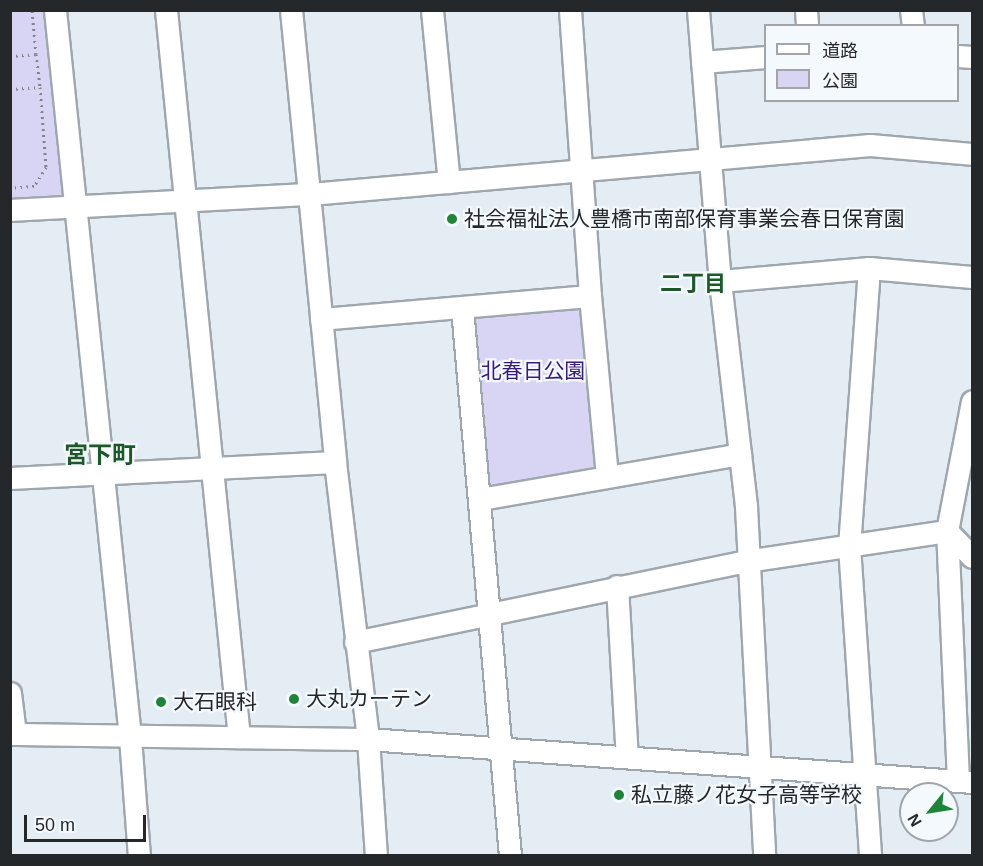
<!DOCTYPE html>
<meta charset="utf-8">
<style>
body{margin:0}
#map{position:relative;width:983px;height:866px;overflow:hidden;background:#e4ecf4;font-family:Helvetica,"Noto Sans JP",sans-serif}
div>[style]{position:absolute}
.green>*{inset:0;background:#d8d5f4}
.path>*{height:3px;margin-top:-1.5px;transform-origin:0;background:repeating-linear-gradient(90deg,#7f848a 0 1.5px,transparent 0 6px)}
.roads{filter:drop-shadow(2px 0 #9fa7ae) drop-shadow(-2px 0 #9fa7ae) drop-shadow(0 2px #9fa7ae) drop-shadow(0 -2px #9fa7ae)}
.minor>*{height:21px;margin:-10.5px;padding:0 10.5px;transform-origin:10.5px;border-radius:10.5px;background:#fff}
.dots>*{width:16px;height:16px;translate:-50% -50%;box-sizing:border-box;border:3px solid #f4f9fe;border-radius:50%}
span{translate:-50% -50%;white-space:nowrap;text-align:center;line-height:1.15;-webkit-text-stroke:4.5px #f4f9fe;paint-order:stroke}
.poi-label{font-size:21px;color:#25282b}
.left{translate:0 -50%;text-align:left}
.park-label{font-size:21px;color:#391b7b}
.neighbourhood-label{font-size:22px;color:#1d5928;font-weight:700}
.quarter-label{font-size:24px;color:#1d5928;font-weight:700}
.frame{position:absolute;inset:0;border:12px solid #25282b;pointer-events:none}
.legend{position:absolute;left:764px;top:24px;width:195px;height:78px;box-sizing:border-box;background:#f4f9fe;border:2px solid #a1a5aa;margin:0;padding:8px 10px;list-style:none;font-size:18px;color:#25282b}
.legend li{display:flex;align-items:center;gap:12px;height:30px}
.legend b{width:30px;border:2px solid #a1a5aa}
.north{position:absolute;left:899px;top:782px;width:60px;height:60px;box-sizing:border-box;background:#f4f9fe;border:2px solid #a1a5aa;border-radius:50%;rotate:240deg;font-size:16px;font-weight:700;line-height:24px;text-align:center;color:#25282b}
.north::after{content:'';display:block;margin:auto;width:21px;height:27px;background:#208438;clip-path:polygon(50% 0,100% 100%,50% 72%,0 100%)}
.scale{position:absolute;left:24px;top:815px;width:122px;height:27px;box-sizing:border-box;border:3px solid #25282b;border-top:0;padding-left:8px;font-size:18px;line-height:21px;white-space:nowrap;color:#25282b;-webkit-text-stroke:4px #f4f9fe;paint-order:stroke}
</style>
<div id="map">
<div class="green">
<i style="clip-path:polygon(11px 11px,47px 11px,66px 194px,60px 198px,11px 201px)"></i>
<i style="clip-path:polygon(583px 304px,599px 465px,594px 473px,489px 489px,485px 486px,473px 313px)"></i>
</div>
<div class="path">
<i style="left:36px;top:54px;width:33px;rotate:83deg"></i>
<i style="left:10px;top:56px;width:26px;rotate:-4deg"></i>
<i style="left:36px;top:54px;width:44px;rotate:-95.2deg"></i>
<i style="left:10px;top:89px;width:30px;rotate:-4deg"></i>
<i style="left:40px;top:87px;width:80px;rotate:85.7deg"></i>
<i style="left:46px;top:167px;width:22px;rotate:122deg"></i>
<i style="left:34px;top:186px;width:24px;rotate:175deg"></i>
</div>
<div class="roads">
<div class="minor">
<i style="left:55px;top:10px;width:731px;rotate:84.11deg"></i>
<i style="left:130px;top:737px;width:119px;rotate:85.7deg"></i>
<i style="left:166px;top:10px;width:731px;rotate:84.27deg"></i>
<i style="left:291px;top:10px;width:454px;rotate:84.4deg"></i>
<i style="left:335px;top:462px;width:279px;rotate:83.2deg"></i>
<i style="left:368px;top:739px;width:117px;rotate:86.1deg"></i>
<i style="left:432px;top:10px;width:173px;rotate:84.4deg"></i>
<i style="left:570px;top:10px;width:287px;rotate:86deg"></i>
<i style="left:590px;top:296px;width:181px;rotate:84.6deg"></i>
<i style="left:698px;top:10px;width:272px;rotate:85.4deg"></i>
<i style="left:720px;top:281px;width:227px;rotate:83.4deg"></i>
<i style="left:746px;top:507px;width:349px;rotate:87deg"></i>
<i style="left:806px;top:10px;width:16px;rotate:86deg"></i>
<i style="left:911px;top:10px;width:16px;rotate:83deg"></i>
<i style="left:958px;top:56px;width:14px;rotate:4deg"></i>
<i style="left:702px;top:62px;width:64px;rotate:-4.5deg"></i>
<i style="left:10px;top:210px;width:300px;rotate:-3.1deg"></i>
<i style="left:310px;top:194px;width:562px;rotate:-5deg"></i>
<i style="left:870px;top:145px;width:102px;rotate:5deg"></i>
<i style="left:869px;top:268px;width:279px;rotate:94.1deg"></i>
<i style="left:849px;top:546px;width:311px;rotate:86.1deg"></i>
<i style="left:720px;top:281px;width:150px;rotate:-5deg"></i>
<i style="left:869px;top:268px;width:103px;rotate:5deg"></i>
<i style="left:462px;top:308px;width:550px;rotate:84.99deg"></i>
<i style="left:321px;top:319px;width:270px;rotate:-4.9deg"></i>
<i style="left:10px;top:478px;width:325px;rotate:-2.8deg"></i>
<i style="left:480px;top:499px;width:264px;rotate:-9.8deg"></i>
<i style="left:617px;top:586px;width:171px;rotate:86.7deg"></i>
<i style="left:355px;top:642px;width:399px;rotate:-11.7deg"></i>
<i style="left:746px;top:561px;width:203px;rotate:-8.5deg"></i>
<i style="left:947px;top:531px;width:36px;rotate:46deg"></i>
<i style="left:10px;top:693px;width:41px;rotate:83deg"></i>
<i style="left:10px;top:734px;width:358px;rotate:0.8deg"></i>
<i style="left:368px;top:739px;width:606px;rotate:4.07deg"></i>
<i style="left:958px;top:781px;width:250px;rotate:-92.5deg"></i>
<i style="left:947px;top:531px;width:132px;rotate:-79.1deg"></i>
</div>
</div>
<div class="dots">
<i style="left:452px;top:219px;background:#208438"></i>
<i style="left:294px;top:699px;background:#208438"></i>
<i style="left:161px;top:702px;background:#208438"></i>
<i style="left:619px;top:795px;background:#208438"></i>
</div>
<div class="poi-label">
<span class="left" style="left:464px;top:219px">社会福祉法人豊橋市南部保育事業会春日保育園</span>
<span class="left" style="left:306px;top:699px">大丸カーテン</span>
<span class="left" style="left:173px;top:702px">大石眼科</span>
<span class="left" style="left:631px;top:795px">私立藤ノ花女子高等学校</span>
</div>
<div class="park-label">
<span style="left:533px;top:371px">北春日公園</span>
</div>
<div class="neighbourhood-label">
<span style="left:693px;top:284px">二丁目</span>
</div>
<div class="quarter-label">
<span style="left:100px;top:455px">宮下町</span>
</div>
<div class="frame"></div>
<ul class="legend">
<li><b style="height:8px;background:#fff"></b>道路</li>
<li><b style="height:16px;background:#d8d5f4"></b>公園</li>
</ul>
<div class="north">N</div>
<div class="scale">50 m</div>
</div>
